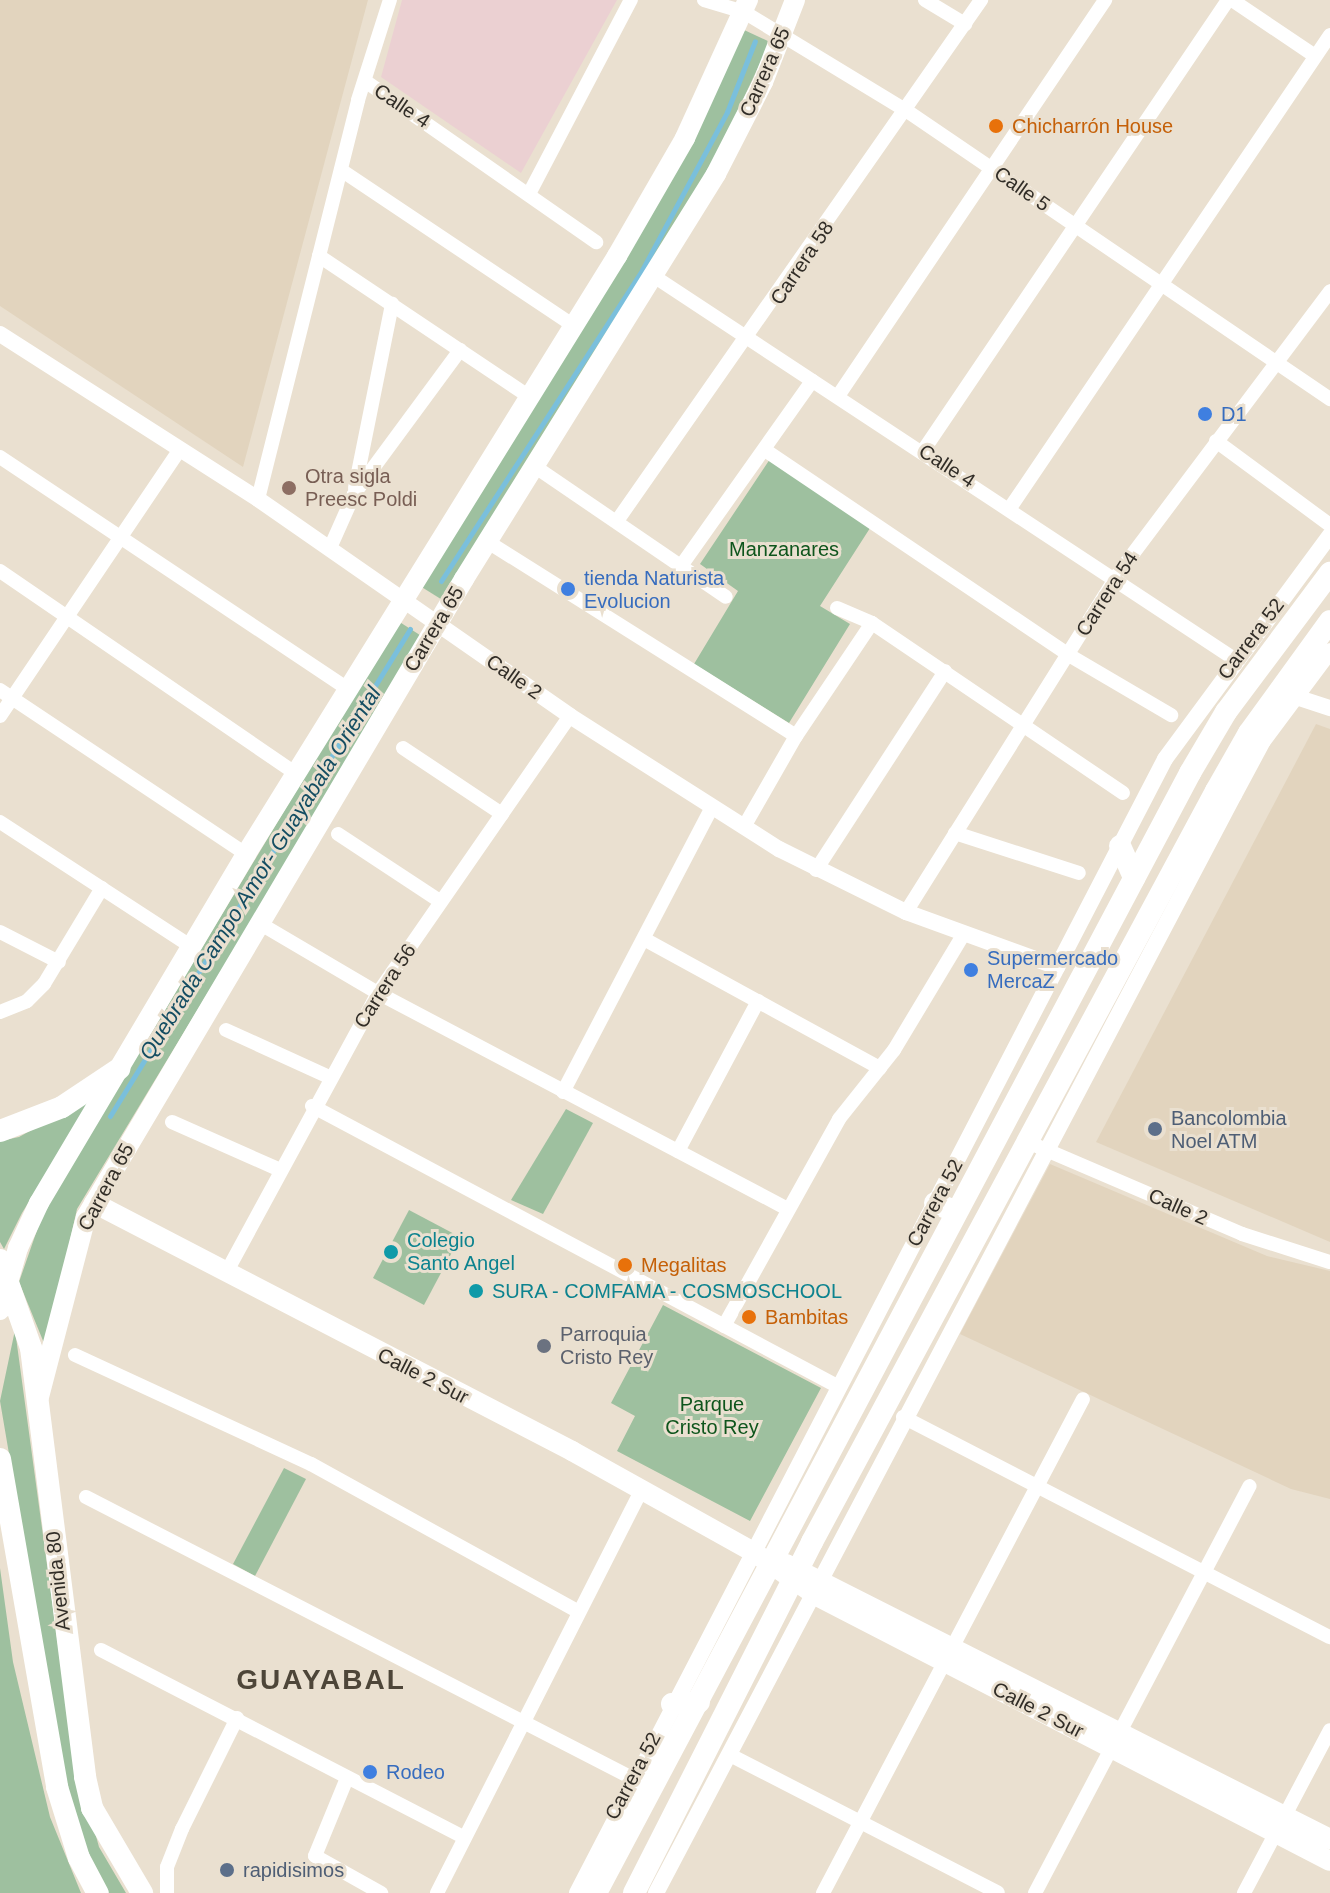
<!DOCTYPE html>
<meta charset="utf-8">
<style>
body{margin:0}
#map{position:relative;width:1330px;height:1893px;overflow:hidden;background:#eae0d0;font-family:Arial,sans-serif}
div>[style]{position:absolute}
.built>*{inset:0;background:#e2d4be}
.education>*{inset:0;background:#ebd0d2}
.green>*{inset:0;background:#9ec09f}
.stream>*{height:5px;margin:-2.5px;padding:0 2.5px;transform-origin:2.5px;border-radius:2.5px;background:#7abfdc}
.minor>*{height:14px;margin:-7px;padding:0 7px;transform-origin:7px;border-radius:7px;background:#fff}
.tertiary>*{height:16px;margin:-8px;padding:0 8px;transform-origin:8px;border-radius:8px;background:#fff}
.secondary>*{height:20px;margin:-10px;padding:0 10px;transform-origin:10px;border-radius:10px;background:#fff}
.primary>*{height:22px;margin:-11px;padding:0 11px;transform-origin:11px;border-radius:11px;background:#fff}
.dots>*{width:22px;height:22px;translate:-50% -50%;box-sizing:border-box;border:4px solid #eae0d0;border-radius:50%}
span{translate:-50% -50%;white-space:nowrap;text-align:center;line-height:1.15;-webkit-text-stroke:6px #eae0d0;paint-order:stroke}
.street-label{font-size:20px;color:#312d27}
.food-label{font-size:20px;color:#c56008}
.left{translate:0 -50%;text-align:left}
.shop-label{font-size:20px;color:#366cbe}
.education-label{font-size:20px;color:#785e54}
.park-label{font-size:20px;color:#0e551c}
.service-label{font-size:20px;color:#4e5e75}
.culture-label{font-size:20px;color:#0d838f}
.worship-label{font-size:20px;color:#5b616d}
.water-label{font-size:22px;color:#144d62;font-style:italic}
.district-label{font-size:28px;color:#4e4639;font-weight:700;letter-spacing:2px}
</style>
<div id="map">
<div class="built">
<i style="clip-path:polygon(0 0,368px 0,243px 467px,0 306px)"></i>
<i style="clip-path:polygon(1316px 724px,1330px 729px,1330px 1242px,1096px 1142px)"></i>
<i style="clip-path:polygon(1050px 1164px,1267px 1256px,1330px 1271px,1330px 1499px,1291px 1489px,960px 1334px)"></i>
</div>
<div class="education">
<i style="clip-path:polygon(402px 0,617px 0,521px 173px,381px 77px)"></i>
</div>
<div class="green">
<i style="clip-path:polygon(742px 29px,770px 42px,708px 174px,444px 601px,420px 586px)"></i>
<i style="clip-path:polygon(770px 459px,872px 525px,820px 606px,850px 624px,789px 723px,694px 664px,738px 591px,700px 564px)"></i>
<i style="clip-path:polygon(398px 621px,423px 637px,77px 1209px,46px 1348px,19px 1282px,43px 1213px)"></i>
<i style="clip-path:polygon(95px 1095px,22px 1213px,4px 1249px,0 1242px,0 1141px,19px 1137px)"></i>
<i style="clip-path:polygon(566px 1109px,593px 1123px,543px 1214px,511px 1200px)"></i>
<i style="clip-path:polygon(409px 1210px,460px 1237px,424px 1305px,373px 1278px)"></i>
<i style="clip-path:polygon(663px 1305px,821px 1388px,750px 1521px,617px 1451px,635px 1416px,611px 1403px)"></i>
<i style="clip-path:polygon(15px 1330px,72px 1748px,99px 1847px,126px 1893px,106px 1893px,89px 1863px,66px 1788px,0 1401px)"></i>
<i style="clip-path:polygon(284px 1468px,306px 1479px,255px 1576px,233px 1564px)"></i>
<i style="clip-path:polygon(0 1568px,13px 1662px,50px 1817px,81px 1893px,0 1893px)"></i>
</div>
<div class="stream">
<i style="left:441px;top:581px;width:370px;rotate:-57.1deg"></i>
<i style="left:642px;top:270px;width:179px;rotate:-61.7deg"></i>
<i style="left:727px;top:112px;width:76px;rotate:-68.5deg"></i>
<i style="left:110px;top:1116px;width:572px;rotate:-58.37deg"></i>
</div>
<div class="minor">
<i style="left:704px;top:0;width:42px;rotate:16.7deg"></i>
<i style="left:744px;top:12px;width:191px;rotate:31.3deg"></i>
<i style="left:907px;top:111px;width:512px;rotate:34.25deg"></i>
<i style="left:925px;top:0;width:47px;rotate:31deg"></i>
<i style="left:1232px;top:0;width:100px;rotate:34deg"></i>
<i style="left:365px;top:81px;width:282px;rotate:34.9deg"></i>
<i style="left:341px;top:170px;width:280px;rotate:33.8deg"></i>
<i style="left:530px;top:192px;width:217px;rotate:-62.3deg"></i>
<i style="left:319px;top:256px;width:254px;rotate:33.8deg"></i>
<i style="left:655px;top:277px;width:696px;rotate:33.39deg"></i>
<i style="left:838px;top:396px;width:478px;rotate:-56deg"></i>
<i style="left:1216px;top:441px;width:142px;rotate:36.4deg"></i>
<i style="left:765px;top:450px;width:364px;rotate:34deg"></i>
<i style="left:1067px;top:654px;width:121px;rotate:30.4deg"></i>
<i style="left:923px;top:451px;width:544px;rotate:-55.93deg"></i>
<i style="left:0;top:457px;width:417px;rotate:33.7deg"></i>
<i style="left:534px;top:466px;width:232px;rotate:34.3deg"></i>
<i style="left:355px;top:488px;width:188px;rotate:-78.6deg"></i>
<i style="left:258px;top:499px;width:411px;rotate:-75.9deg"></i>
<i style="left:358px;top:100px;width:105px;rotate:-72.3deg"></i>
<i style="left:1010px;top:508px;width:571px;rotate:-55.92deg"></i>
<i style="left:617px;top:521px;width:636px;rotate:-55.06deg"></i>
<i style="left:488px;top:542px;width:364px;rotate:32.2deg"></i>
<i style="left:330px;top:548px;width:59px;rotate:-66deg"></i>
<i style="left:354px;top:494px;width:179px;rotate:-53.6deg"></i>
<i style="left:681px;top:566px;width:227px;rotate:-54.7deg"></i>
<i style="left:0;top:571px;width:358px;rotate:34.4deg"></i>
<i style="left:837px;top:608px;width:38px;rotate:23deg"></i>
<i style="left:872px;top:623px;width:303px;rotate:34.1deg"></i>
<i style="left:0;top:690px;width:296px;rotate:33.7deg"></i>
<i style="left:0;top:716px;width:322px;rotate:-56deg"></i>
<i style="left:403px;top:748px;width:119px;rotate:33.7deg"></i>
<i style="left:0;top:822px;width:227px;rotate:33.1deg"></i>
<i style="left:745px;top:825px;width:103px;rotate:-60.2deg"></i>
<i style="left:796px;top:736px;width:136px;rotate:-56.1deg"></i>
<i style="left:955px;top:833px;width:130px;rotate:17.9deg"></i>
<i style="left:338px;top:834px;width:123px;rotate:33.4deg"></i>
<i style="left:816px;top:870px;width:237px;rotate:-57deg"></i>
<i style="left:906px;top:912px;width:403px;rotate:-57.9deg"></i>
<i style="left:1120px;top:571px;width:350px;rotate:-53.1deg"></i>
<i style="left:259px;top:923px;width:138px;rotate:30.5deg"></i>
<i style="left:378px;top:993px;width:463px;rotate:27.8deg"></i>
<i style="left:0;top:932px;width:66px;rotate:27deg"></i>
<i style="left:644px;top:939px;width:269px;rotate:28.7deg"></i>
<i style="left:0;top:1012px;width:29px;rotate:-22deg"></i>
<i style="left:27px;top:1001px;width:24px;rotate:-45deg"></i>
<i style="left:44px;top:984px;width:112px;rotate:-58.9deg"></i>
<i style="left:226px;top:1030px;width:113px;rotate:24.5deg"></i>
<i style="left:563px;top:1092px;width:322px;rotate:-62.4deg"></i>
<i style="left:312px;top:1106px;width:595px;rotate:28.07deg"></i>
<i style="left:172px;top:1122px;width:116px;rotate:23.9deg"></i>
<i style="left:1037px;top:1146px;width:223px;rotate:23.2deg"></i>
<i style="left:1242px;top:1234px;width:92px;rotate:17.7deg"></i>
<i style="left:678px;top:1151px;width:170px;rotate:-61.9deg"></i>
<i style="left:226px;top:1273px;width:319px;rotate:-61.5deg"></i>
<i style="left:378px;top:993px;width:337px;rotate:-55.3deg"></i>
<i style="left:724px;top:1326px;width:237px;rotate:-60.9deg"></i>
<i style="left:839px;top:1119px;width:88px;rotate:-51.4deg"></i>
<i style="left:894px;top:1050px;width:134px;rotate:-59deg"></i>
<i style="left:75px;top:1355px;width:260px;rotate:24.8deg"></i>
<i style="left:311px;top:1464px;width:306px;rotate:28.9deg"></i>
<i style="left:903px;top:1417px;width:480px;rotate:27.3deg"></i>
<i style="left:86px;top:1497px;width:614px;rotate:27.23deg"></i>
<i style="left:101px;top:1650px;width:408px;rotate:27.3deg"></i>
<i style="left:730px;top:1755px;width:301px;rotate:27.2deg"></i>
<i style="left:347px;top:1778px;width:84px;rotate:112.3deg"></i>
<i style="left:315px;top:1856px;width:76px;rotate:29.3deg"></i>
<i style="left:167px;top:1893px;width:26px;rotate:-90deg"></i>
<i style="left:167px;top:1867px;width:41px;rotate:-68.5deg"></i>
<i style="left:182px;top:1829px;width:124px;rotate:-63.6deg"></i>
<i style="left:437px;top:1893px;width:449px;rotate:-63.1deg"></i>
<i style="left:823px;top:1893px;width:558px;rotate:-62.24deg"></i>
<i style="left:1035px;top:1893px;width:460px;rotate:-62.2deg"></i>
<i style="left:1244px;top:1893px;width:184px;rotate:-62.2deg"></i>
</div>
<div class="tertiary">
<i style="left:0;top:334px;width:306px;rotate:32.6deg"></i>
<i style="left:258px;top:499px;width:380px;rotate:34.8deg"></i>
<i style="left:570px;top:716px;width:248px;rotate:32.5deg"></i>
<i style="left:779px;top:849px;width:142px;rotate:26.4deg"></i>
<i style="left:906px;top:912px;width:161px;rotate:20deg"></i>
<i style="left:1296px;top:697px;width:36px;rotate:18deg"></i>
<i style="left:577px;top:1893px;width:1277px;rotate:-62.59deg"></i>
<i style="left:1165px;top:759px;width:278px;rotate:-53.6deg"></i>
<i style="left:656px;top:1893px;width:1241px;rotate:-62.24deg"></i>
<i style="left:1234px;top:795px;width:61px;rotate:-61.8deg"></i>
<i style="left:1263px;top:741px;width:112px;rotate:-53.3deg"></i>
</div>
<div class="secondary">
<i style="left:94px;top:1203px;width:539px;rotate:27.42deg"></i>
<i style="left:572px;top:1451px;width:206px;rotate:29.1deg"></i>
<i style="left:752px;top:1551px;width:79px;rotate:34.7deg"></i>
<i style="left:817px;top:1596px;width:577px;rotate:27.32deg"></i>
<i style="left:0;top:1310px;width:65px;rotate:-73.8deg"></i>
<i style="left:18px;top:1248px;width:50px;rotate:-65deg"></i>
<i style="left:39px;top:1203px;width:406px;rotate:-59.3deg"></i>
<i style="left:246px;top:854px;width:704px;rotate:-58.18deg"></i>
<i style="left:617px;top:256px;width:136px;rotate:-60deg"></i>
<i style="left:685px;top:138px;width:152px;rotate:-65.5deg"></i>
<i style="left:39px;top:1397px;width:186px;rotate:-75.4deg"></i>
<i style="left:86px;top:1217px;width:742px;rotate:-59.35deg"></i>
<i style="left:464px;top:579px;width:477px;rotate:-58.1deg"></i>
<i style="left:716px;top:174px;width:103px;rotate:-62.9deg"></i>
<i style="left:763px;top:82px;width:88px;rotate:-68.7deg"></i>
<i style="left:786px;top:1564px;width:610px;rotate:26.82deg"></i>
</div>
<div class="primary">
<i style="left:1120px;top:846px;width:35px;rotate:66deg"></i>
<i style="left:0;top:1131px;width:66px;rotate:-21.2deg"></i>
<i style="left:62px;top:1107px;width:69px;rotate:-33.7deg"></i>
<i style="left:935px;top:1203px;width:21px;rotate:23deg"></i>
<i style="left:0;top:1260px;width:93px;rotate:70.6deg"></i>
<i style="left:31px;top:1348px;width:432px;rotate:82.8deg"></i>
<i style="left:85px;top:1777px;width:32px;rotate:77deg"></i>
<i style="left:92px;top:1808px;width:99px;rotate:59.5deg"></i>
<i style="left:0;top:1459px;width:333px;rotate:80.1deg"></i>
<i style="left:57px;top:1787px;width:74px;rotate:72.8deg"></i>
<i style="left:79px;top:1858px;width:40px;rotate:62deg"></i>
<i style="left:672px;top:1704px;width:27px;rotate:-4deg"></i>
<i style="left:596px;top:1893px;width:1268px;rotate:-62.06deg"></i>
<i style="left:1190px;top:773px;width:71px;rotate:-59.5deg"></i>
<i style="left:1226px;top:712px;width:174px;rotate:-53.2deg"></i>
<i style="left:634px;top:1893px;width:394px;rotate:-63.1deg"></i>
<i style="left:812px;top:1542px;width:853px;rotate:-61.72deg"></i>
<i style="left:1216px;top:791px;width:67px;rotate:-60.4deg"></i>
<i style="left:1249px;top:733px;width:138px;rotate:-54.1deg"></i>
</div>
<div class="dots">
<i style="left:996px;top:126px;background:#e8710a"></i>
<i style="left:1205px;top:414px;background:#3f7fe0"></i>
<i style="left:289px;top:488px;background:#8d6e63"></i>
<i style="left:568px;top:589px;background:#3f7fe0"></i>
<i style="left:971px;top:970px;background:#3f7fe0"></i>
<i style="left:1155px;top:1129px;background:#5c6f8a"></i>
<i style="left:391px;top:1252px;background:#0f9aa8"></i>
<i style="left:625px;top:1265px;background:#e8710a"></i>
<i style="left:476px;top:1291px;background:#0f9aa8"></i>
<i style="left:749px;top:1317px;background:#e8710a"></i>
<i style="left:544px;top:1346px;background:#6b7280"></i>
<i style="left:370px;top:1772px;background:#3f7fe0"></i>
<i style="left:227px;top:1870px;background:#5c6f8a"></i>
</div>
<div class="street-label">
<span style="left:765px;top:72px;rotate:-66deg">Carrera 65</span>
<span style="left:402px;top:106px;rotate:34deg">Calle 4</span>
<span style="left:1022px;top:189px;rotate:35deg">Calle 5</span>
<span style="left:802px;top:263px;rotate:-56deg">Carrera 58</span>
<span style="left:947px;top:466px;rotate:33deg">Calle 4</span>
<span style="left:1107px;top:594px;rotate:-57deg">Carrera 54</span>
<span style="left:434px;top:629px;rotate:-59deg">Carrera 65</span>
<span style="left:1251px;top:639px;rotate:-53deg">Carrera 52</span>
<span style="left:514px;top:677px;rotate:35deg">Calle 2</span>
<span style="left:385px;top:986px;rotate:-57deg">Carrera 56</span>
<span style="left:106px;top:1187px;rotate:-62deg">Carrera 65</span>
<span style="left:935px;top:1203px;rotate:-62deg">Carrera 52</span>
<span style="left:1178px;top:1207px;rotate:24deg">Calle 2</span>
<span style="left:423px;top:1376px;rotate:27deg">Calle 2 Sur</span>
<span style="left:58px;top:1581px;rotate:-96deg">Avenida 80</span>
<span style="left:1038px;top:1710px;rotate:27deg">Calle 2 Sur</span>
<span style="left:633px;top:1776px;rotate:-62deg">Carrera 52</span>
</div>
<div class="food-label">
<span class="left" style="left:1012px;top:126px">Chicharrón House</span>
<span class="left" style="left:641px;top:1265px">Megalitas</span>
<span class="left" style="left:765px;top:1317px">Bambitas</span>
</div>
<div class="shop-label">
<span class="left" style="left:1221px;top:414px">D1</span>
<span class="left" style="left:584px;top:590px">tienda Naturista<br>Evolucion</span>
<span class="left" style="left:987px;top:970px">Supermercado<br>MercaZ</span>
<span class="left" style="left:386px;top:1772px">Rodeo</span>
</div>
<div class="education-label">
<span class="left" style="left:305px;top:488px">Otra sigla<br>Preesc Poldi</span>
</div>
<div class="park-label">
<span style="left:784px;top:549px">Manzanares</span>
<span style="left:712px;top:1416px">Parque<br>Cristo Rey</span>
</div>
<div class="service-label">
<span class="left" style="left:1171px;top:1130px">Bancolombia<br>Noel ATM</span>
<span class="left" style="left:243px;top:1870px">rapidisimos</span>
</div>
<div class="culture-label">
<span class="left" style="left:407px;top:1252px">Colegio<br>Santo Angel</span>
<span class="left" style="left:492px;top:1291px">SURA - COMFAMA - COSMOSCHOOL</span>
</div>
<div class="worship-label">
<span class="left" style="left:560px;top:1346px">Parroquia<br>Cristo Rey</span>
</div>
<div class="water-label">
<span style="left:260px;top:873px;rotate:-58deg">Quebrada Campo Amor- Guayabala Oriental</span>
</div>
<div class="district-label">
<span style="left:321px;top:1680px">GUAYABAL</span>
</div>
</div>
